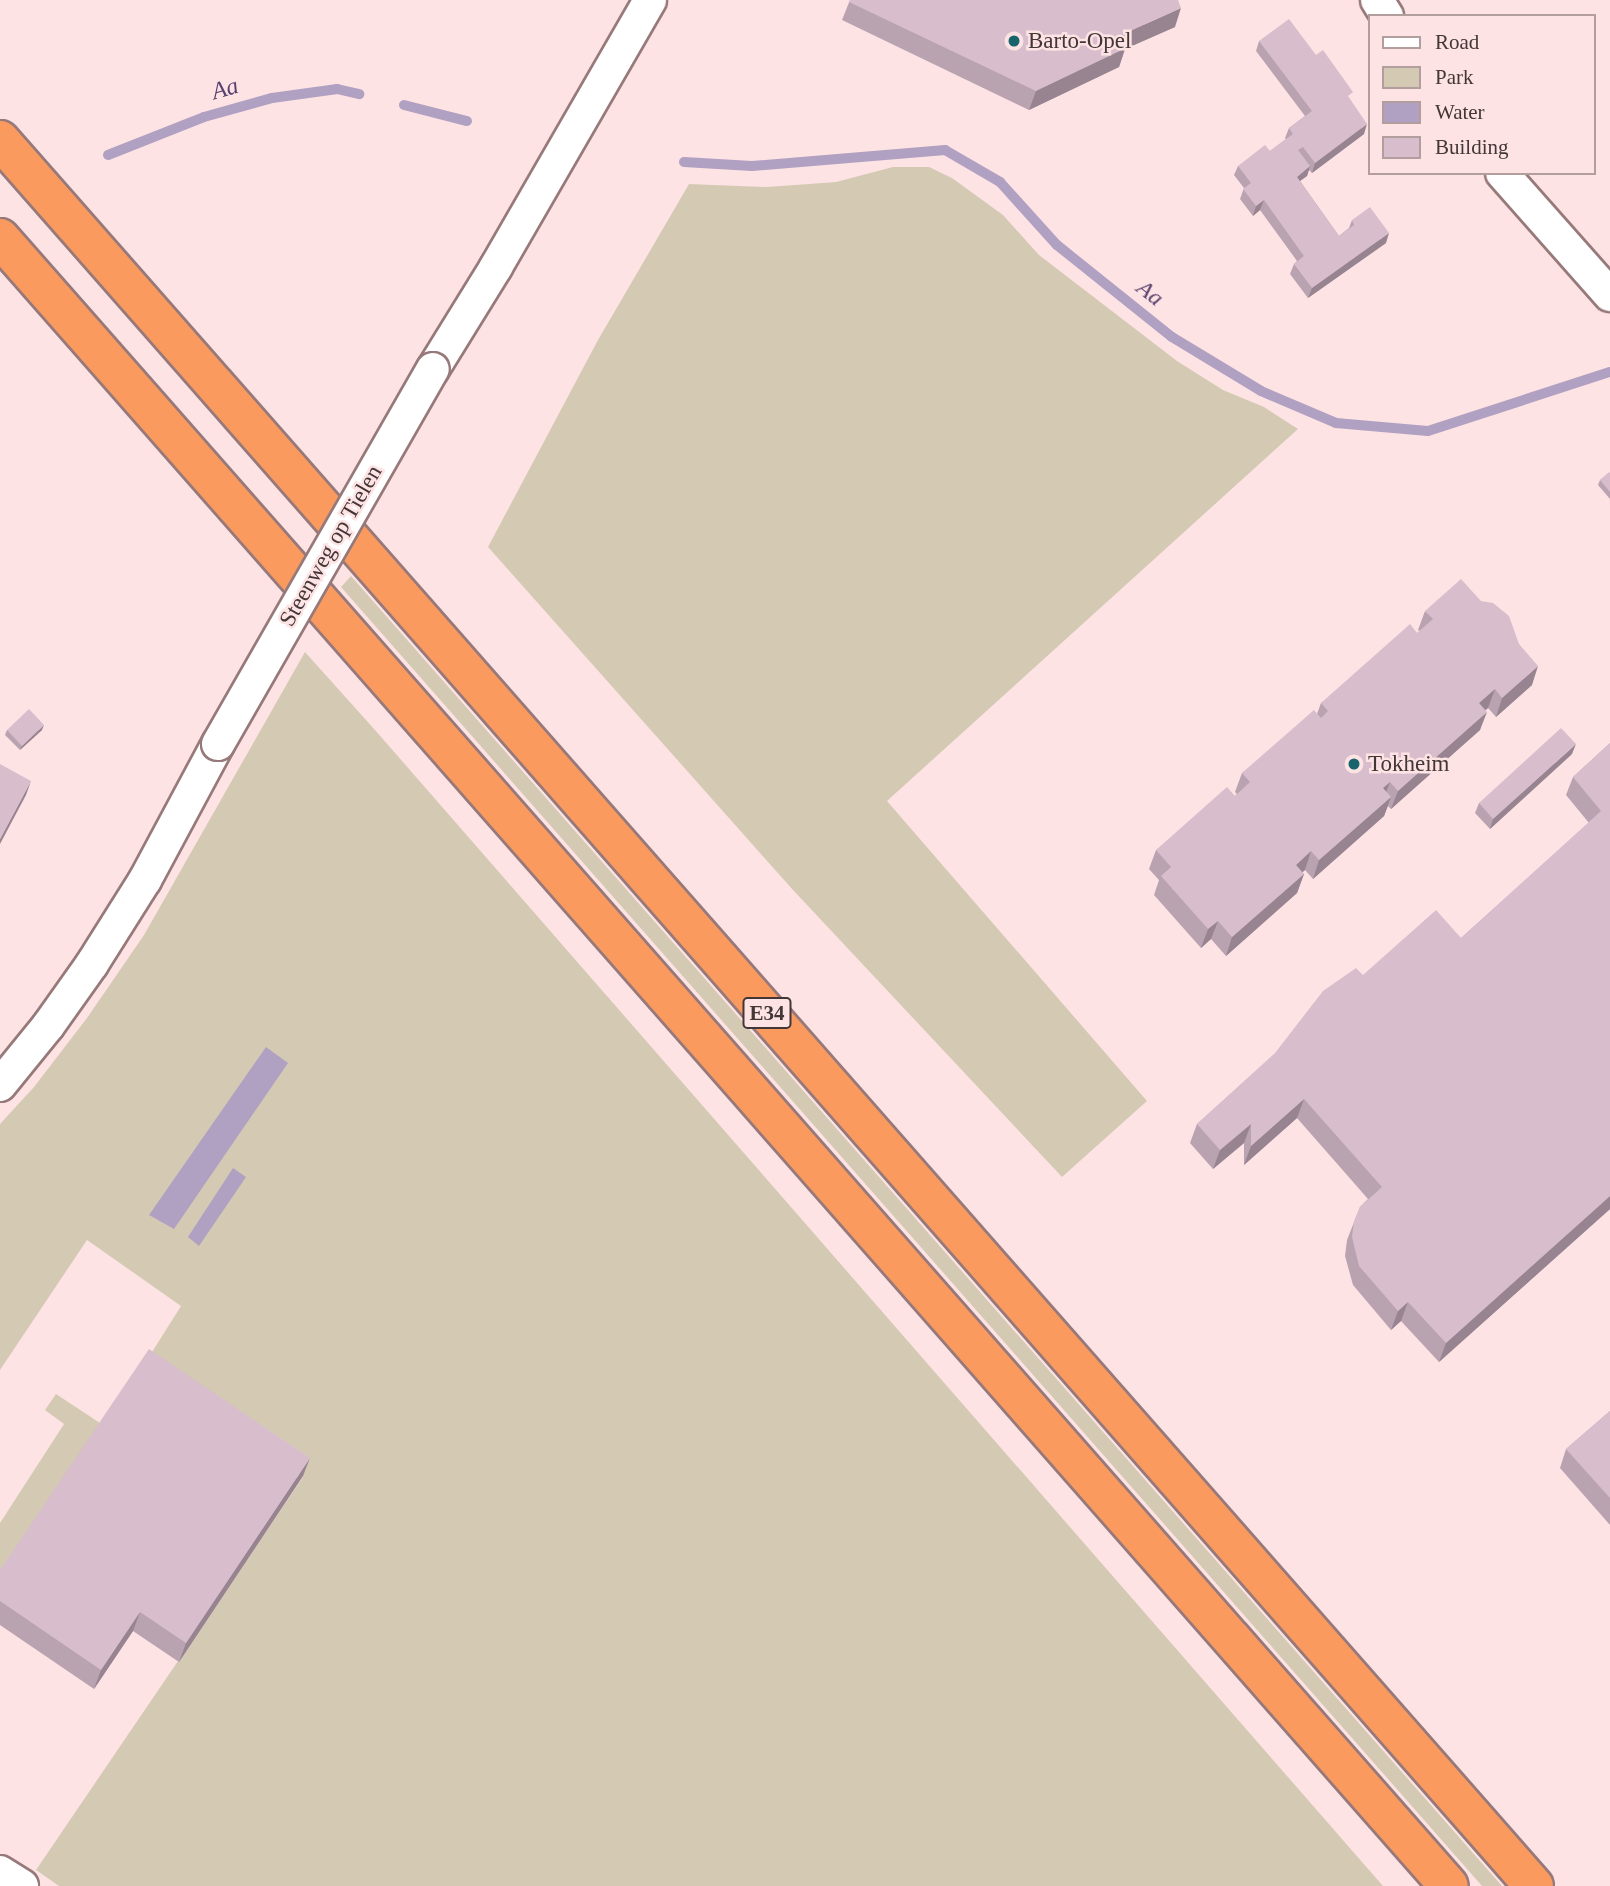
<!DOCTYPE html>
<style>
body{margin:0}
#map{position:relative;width:1610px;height:1886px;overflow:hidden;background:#fee3e4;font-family:Georgia,serif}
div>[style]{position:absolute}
.green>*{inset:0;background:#d4cab4}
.water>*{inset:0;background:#b0a0c1}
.stream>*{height:10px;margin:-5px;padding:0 5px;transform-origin:5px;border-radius:5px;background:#b0a0c1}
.roads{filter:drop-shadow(2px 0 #97797a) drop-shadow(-2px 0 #97797a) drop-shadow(0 2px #97797a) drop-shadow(0 -2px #97797a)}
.minor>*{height:32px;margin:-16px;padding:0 16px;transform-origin:16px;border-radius:16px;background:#fff}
.highway>*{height:38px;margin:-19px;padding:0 19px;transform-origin:19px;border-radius:19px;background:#fb9a5f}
.bridges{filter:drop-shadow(2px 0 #97797a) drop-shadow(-2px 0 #97797a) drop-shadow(0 2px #97797a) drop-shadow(0 -2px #97797a)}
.minor-bridge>*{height:32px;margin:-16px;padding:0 16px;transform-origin:16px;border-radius:16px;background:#fff}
.wall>*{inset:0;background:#baa3b0}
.shaded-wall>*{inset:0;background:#978490}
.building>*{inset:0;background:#d8bdcd}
.dots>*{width:19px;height:19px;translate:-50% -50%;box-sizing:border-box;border:4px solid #fee3e4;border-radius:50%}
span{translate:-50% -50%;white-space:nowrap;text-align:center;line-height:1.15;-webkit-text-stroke:5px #fee3e4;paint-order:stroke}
.shield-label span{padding:2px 5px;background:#fee3e4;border:2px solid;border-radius:5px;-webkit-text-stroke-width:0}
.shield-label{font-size:21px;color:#433636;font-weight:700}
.poi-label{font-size:23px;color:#433636}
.left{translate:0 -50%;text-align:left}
.street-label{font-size:23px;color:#433636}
.water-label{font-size:24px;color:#5a4270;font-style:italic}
.legend{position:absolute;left:1368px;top:14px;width:228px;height:161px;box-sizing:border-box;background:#fee3e4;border:2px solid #b39e9e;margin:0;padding:9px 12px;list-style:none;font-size:21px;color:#433636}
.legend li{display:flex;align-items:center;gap:14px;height:35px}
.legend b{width:35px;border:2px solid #b39e9e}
</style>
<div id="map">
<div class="green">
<i style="clip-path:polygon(893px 167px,929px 167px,952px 178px,1003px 215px,1039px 255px,1177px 361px,1223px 390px,1264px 407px,1298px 429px,887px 801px,1147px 1101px,1062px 1177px,793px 890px,488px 547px,598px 340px,689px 184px,767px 187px,836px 182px)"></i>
<i style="clip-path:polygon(351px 576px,1502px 1886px,1482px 1886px,341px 587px)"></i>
<i style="clip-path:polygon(305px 652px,375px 730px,1383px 1886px,59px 1886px,36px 1870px,303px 1477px,142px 1368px,181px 1306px,87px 1240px,0 1370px,0 1124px,34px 1087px,87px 1018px,144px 935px)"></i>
<i style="clip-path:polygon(56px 1394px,103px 1425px,0 1578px,0 1523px,64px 1424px,45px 1410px)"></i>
</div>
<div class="water">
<i style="clip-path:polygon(266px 1047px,288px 1063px,174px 1229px,149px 1215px)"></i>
<i style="clip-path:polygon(233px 1168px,246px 1177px,199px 1246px,188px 1237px)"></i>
</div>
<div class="stream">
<i style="left:404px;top:105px;width:65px;rotate:14.3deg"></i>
<i style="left:108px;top:155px;width:103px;rotate:-21.6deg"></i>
<i style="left:204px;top:117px;width:71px;rotate:-15.6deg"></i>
<i style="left:272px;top:98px;width:66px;rotate:-7.9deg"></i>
<i style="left:337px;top:89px;width:23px;rotate:13deg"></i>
<i style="left:684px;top:162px;width:68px;rotate:3.4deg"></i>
<i style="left:752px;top:166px;width:194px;rotate:-4.7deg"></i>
<i style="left:945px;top:150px;width:64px;rotate:30.2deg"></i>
<i style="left:1000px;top:182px;width:85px;rotate:47.9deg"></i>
<i style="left:1057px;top:245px;width:147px;rotate:38.7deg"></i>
<i style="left:1172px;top:337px;width:104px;rotate:31.2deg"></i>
<i style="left:1261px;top:391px;width:82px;rotate:23.1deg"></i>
<i style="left:1336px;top:423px;width:92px;rotate:5deg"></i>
<i style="left:1428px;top:431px;width:191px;rotate:-18deg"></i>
</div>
<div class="roads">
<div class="minor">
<i style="left:1377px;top:0;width:19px;rotate:58deg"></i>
<i style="left:1502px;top:173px;width:163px;rotate:48.5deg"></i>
<i style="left:433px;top:369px;width:120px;rotate:-58.3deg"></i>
<i style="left:496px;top:267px;width:308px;rotate:-60deg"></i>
<i style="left:0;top:1085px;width:76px;rotate:-50.9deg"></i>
<i style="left:48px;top:1026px;width:76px;rotate:-54.6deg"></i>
<i style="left:92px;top:964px;width:99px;rotate:-57.8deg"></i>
<i style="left:145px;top:880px;width:154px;rotate:-61.8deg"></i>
<i style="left:0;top:1872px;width:26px;rotate:32deg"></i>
</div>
<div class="highway">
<i style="left:0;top:140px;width:2324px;rotate:48.7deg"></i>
<i style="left:0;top:238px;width:2194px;rotate:48.68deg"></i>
</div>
</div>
<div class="bridges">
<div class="minor-bridge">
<i style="left:218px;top:744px;width:432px;rotate:-60.2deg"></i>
</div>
</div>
<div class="wall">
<i style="clip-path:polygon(850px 0,1175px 27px,1125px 49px,1119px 67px,1029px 110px,842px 20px)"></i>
<i style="clip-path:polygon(1259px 41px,1316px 55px,1350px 100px,1364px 134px,1312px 173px,1309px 170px,1307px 176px,1300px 181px,1339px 236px,1349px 228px,1352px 220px,1386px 243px,1308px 298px,1290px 274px,1294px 264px,1297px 261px,1260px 210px,1253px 216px,1240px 199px,1244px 188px,1234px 175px,1238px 166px,1270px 151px,1286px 139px,1285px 138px,1289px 128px,1305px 116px,1256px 51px)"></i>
<i style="clip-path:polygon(1610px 473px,1610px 499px,1598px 485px,1600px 480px)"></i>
<i style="clip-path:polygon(1425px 611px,1532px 685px,1496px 717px,1488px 708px,1485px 710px,1480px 730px,1391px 809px,1388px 806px,1384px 816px,1313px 879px,1305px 870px,1302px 872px,1304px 874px,1297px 893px,1226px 956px,1211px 939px,1201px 948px,1154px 895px,1159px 880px,1149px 869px,1156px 850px,1235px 796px,1237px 794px,1235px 792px,1242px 773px,1317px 714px,1321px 703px,1417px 633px,1420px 631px,1418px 630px)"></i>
<i style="clip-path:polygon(7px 730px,42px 730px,20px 750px,5px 735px)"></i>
<i style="clip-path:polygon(1610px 743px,1610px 1209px,1439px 1362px,1401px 1321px,1391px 1330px,1353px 1285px,1345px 1256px,1347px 1240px,1360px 1207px,1368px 1199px,1297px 1118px,1244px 1165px,1244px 1143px,1213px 1169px,1190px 1143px,1197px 1124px,1363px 975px,1461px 938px,1589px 823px,1566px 795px,1573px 777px)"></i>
<i style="clip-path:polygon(1572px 754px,1490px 829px,1475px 813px,1479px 803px)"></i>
<i style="clip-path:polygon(1610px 1411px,1610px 1525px,1560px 1468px,1566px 1449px)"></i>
<i style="clip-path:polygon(303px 1476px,179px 1662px,133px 1631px,94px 1689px,0 1625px,0 1570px)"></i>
</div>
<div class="shaded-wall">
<i style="clip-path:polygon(1181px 8px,1175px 27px,1125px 49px,1119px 67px,1029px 110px,1036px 91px,1119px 36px)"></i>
<i style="clip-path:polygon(1367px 124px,1364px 134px,1312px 173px,1315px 163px)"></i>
<i style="clip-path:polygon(1310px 166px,1307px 176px,1293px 186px,1297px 177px)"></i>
<i style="clip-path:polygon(1264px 200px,1260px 210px,1253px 216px,1256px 206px)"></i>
<i style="clip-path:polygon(1389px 233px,1386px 243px,1308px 298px,1312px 288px)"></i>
<i style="clip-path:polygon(1538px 666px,1532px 685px,1496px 717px,1502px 698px)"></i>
<i style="clip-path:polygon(1495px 689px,1488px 708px,1472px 722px,1479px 703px)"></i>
<i style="clip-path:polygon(1487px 712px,1480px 730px,1391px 809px,1398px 791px)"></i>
<i style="clip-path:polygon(44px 725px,42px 730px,20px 750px,22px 746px)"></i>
<i style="clip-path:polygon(1576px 744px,1572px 754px,1490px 829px,1493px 819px)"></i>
<i style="clip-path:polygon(31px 781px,26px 795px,0 844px,0 839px)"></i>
<i style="clip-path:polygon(1390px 782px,1383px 800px,1383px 788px)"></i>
<i style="clip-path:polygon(1391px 797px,1384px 816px,1313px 879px,1319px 860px)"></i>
<i style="clip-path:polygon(1311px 851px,1305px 870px,1289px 884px,1296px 865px)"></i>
<i style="clip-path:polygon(1304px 874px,1297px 893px,1226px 956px,1232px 937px)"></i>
<i style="clip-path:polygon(1218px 921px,1211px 939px,1201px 948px,1208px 929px)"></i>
<i style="clip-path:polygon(1304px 1099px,1297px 1118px,1244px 1165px,1251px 1146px)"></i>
<i style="clip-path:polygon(1251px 1124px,1244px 1143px,1213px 1169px,1220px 1150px)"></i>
<i style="clip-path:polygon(1610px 1196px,1610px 1209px,1439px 1362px,1446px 1343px)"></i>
<i style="clip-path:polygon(1408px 1302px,1401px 1321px,1391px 1330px,1398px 1311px)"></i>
<i style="clip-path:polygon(310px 1458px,303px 1476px,179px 1662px,186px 1643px)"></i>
<i style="clip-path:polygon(140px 1612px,133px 1631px,94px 1689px,101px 1670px)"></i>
</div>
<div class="building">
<i style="clip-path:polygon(850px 0,1178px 0,1181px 8px,1119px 36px,1126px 48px,1036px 91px,849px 2px)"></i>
<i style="clip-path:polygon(1289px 19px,1316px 55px,1323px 50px,1353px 92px,1348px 96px,1367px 124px,1315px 163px,1303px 147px,1298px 150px,1310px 166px,1297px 177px,1339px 236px,1354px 225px,1352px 220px,1370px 207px,1389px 233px,1312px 288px,1294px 264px,1304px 256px,1264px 200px,1256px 206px,1243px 189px,1251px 183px,1238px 166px,1265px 145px,1270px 151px,1293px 134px,1289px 128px,1312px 111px,1259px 41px)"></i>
<i style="clip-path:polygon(1609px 472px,1610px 473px,1610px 492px,1600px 480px)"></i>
<i style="clip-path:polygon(1461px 579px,1481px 601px,1493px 603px,1509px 616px,1519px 644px,1538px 666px,1502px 698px,1495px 689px,1479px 703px,1487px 712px,1398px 791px,1390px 782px,1383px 788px,1391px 797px,1319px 860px,1311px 851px,1296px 865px,1304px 874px,1232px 937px,1218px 921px,1208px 929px,1161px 876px,1171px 867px,1156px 850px,1227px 787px,1235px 796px,1250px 782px,1242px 773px,1314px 710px,1321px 718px,1328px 711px,1321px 703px,1410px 624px,1417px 633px,1433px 619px,1425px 611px)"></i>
<i style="clip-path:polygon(29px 709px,44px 725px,22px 746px,7px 730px)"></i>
<i style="clip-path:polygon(1561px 728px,1576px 744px,1493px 819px,1479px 803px)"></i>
<i style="clip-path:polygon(1610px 743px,1610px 1196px,1446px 1343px,1408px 1302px,1398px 1311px,1359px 1266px,1352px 1237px,1354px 1221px,1360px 1207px,1382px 1187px,1304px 1099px,1251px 1146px,1251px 1124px,1220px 1150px,1197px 1124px,1275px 1053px,1323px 991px,1356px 968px,1363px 975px,1436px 910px,1461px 938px,1601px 811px,1573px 777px)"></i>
<i style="clip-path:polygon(0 764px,31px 781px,0 839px)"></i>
<i style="clip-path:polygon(149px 1349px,310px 1458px,186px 1643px,140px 1612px,101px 1670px,0 1601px,0 1570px)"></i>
<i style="clip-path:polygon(1610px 1411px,1610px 1498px,1566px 1449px)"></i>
</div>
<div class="dots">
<i style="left:1014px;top:41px;background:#17656b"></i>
<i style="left:1354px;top:764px;background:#17656b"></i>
</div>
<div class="shield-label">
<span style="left:767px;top:1013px">E34</span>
</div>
<div class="poi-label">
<span class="left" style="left:1028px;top:41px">Barto-Opel</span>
<span class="left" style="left:1368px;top:764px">Tokheim</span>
</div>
<div class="street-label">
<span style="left:331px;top:546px;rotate:-60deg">Steenweg op Tielen</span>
</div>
<div class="water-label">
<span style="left:225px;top:89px;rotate:-16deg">Aa</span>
<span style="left:1150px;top:293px;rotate:38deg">Aa</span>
</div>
<ul class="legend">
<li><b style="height:9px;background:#fff"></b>Road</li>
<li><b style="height:19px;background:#d4cab4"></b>Park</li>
<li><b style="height:19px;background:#b0a0c1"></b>Water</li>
<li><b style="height:19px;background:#d8bdcd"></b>Building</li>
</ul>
</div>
